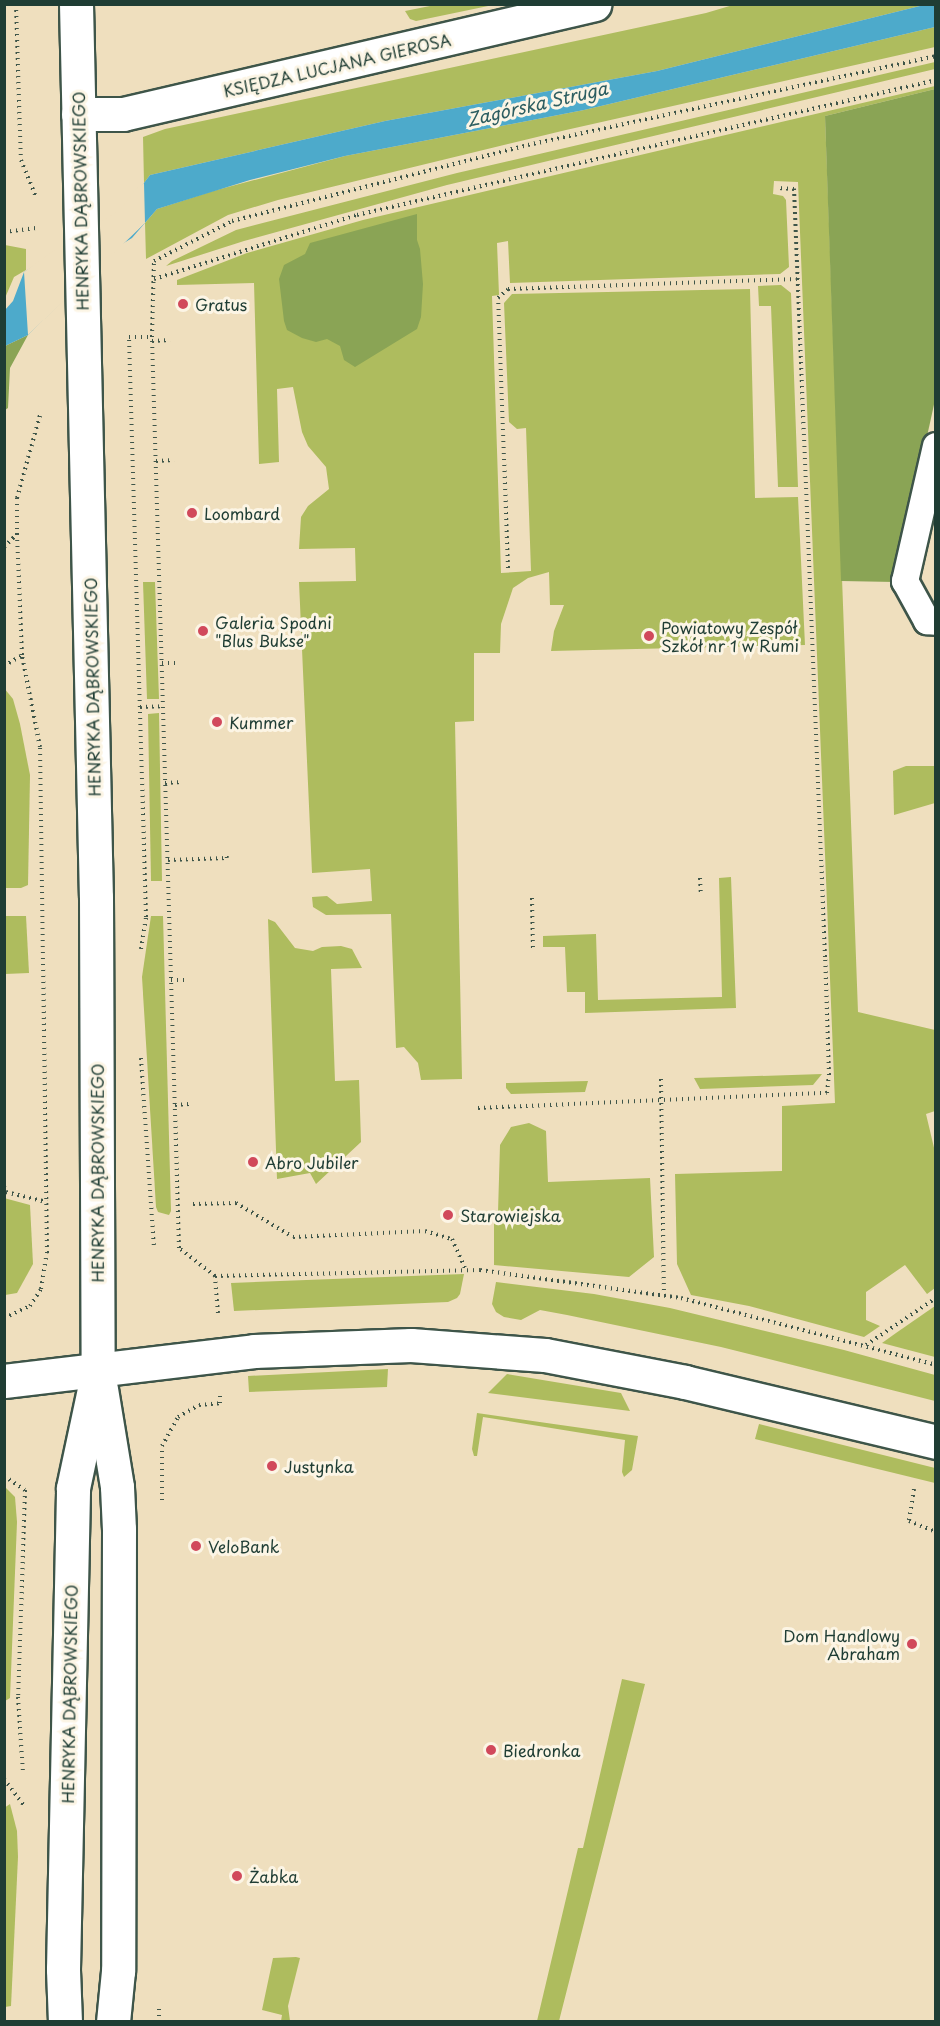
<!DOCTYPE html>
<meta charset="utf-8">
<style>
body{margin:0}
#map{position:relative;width:940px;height:2026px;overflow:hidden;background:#efdfbe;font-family:"Playpen Sans",sans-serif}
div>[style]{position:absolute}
.green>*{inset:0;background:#aebc5e}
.forest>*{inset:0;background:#8aa455}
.water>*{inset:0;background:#4daacb}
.pier>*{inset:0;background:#efdfbe}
.path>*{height:4px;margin-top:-2px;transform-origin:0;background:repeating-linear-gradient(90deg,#3e5549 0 1.5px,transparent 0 6px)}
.roads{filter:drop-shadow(2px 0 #3e5549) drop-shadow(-2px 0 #3e5549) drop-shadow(0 2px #3e5549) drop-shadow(0 -2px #3e5549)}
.service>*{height:26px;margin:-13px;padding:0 13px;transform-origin:13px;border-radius:13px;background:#fff}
.minor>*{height:33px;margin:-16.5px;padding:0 16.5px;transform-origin:16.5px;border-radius:16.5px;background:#fff}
.tertiary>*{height:33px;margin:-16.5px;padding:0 16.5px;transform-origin:16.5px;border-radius:16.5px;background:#fff}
.secondary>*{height:33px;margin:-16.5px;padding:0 16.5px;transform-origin:16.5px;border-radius:16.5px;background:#fff}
.dots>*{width:16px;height:16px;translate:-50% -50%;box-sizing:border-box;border:3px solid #fcf5e5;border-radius:50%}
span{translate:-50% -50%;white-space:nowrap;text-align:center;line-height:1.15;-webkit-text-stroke:6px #fcf5e5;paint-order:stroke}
.street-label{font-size:16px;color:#1f3d34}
.poi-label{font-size:16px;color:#1f3d34}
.left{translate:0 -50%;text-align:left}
.right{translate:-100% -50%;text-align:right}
.water-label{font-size:18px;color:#2d5e61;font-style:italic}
.frame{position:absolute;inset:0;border:6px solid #1f3d34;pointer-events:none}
</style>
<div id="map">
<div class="green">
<i style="clip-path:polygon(435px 5px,435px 4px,493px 5px,416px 21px,410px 19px,405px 11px)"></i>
<i style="clip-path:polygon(733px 5px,924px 5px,657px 71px,385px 121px,150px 175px,144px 183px,143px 137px,165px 129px,706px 13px)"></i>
<i style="clip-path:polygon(935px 27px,935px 47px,566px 130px,278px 200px,228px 215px,146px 259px,145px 223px,157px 209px,213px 191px,345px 156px,584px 110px)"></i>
<i style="clip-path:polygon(935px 62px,935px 69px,447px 185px,244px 241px,166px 266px,172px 261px,236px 230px,457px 173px)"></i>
<i style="clip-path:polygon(935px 86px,935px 89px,825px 116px,858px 1012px,935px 1030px,935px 1111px,926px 1114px,935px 1152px,935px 1288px,927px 1294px,905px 1265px,866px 1292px,866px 1320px,880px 1326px,864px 1337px,749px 1306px,691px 1295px,677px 1264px,675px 1174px,782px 1171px,782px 1106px,835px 1103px,798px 182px,774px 181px,773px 194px,783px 196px,786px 200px,789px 267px,780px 274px,510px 283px,508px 241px,497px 243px,499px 295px,492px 296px,501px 573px,531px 571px,526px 428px,517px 429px,509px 422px,504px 303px,512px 294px,750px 289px,755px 498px,798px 497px,805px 645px,551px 651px,554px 631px,564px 605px,550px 605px,549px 572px,528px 578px,513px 588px,501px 624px,500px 653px,474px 653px,474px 721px,455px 722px,462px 1079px,421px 1080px,418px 1063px,404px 1047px,396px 1048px,391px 914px,326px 915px,313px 907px,312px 897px,327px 896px,337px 904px,372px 901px,370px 869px,312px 873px,299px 582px,356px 581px,355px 548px,299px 549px,301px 517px,308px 506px,329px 489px,326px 467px,308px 446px,302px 432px,293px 387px,277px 389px,279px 462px,259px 464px,254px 283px,177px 285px,177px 280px,247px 253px,363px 220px)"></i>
<i style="clip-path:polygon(5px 245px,26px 249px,26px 270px,14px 277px,5px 298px)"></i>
<i style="clip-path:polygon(781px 285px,791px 293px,798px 487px,778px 487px,771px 306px,759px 306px,758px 286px)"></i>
<i style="clip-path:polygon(143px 582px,155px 582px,159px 699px,147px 699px)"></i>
<i style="clip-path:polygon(4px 688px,13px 699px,20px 724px,30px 775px,28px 885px,21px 888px,5px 888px)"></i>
<i style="clip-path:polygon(159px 713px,162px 881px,151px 881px,148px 714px)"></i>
<i style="clip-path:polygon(906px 766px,935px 766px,935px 803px,894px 815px,893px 771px)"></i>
<i style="clip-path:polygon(731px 877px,736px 1008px,585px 1013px,585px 992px,567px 992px,565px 947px,543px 947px,543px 936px,596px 934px,598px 1000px,722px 997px,719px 878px)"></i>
<i style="clip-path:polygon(4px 916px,26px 916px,29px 973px,5px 974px)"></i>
<i style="clip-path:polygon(151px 916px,163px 916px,171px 1211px,169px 1215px,158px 1212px,156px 1207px,142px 977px)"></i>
<i style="clip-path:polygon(268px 919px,275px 922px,295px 948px,313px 951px,322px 947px,341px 946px,352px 949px,362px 968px,331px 969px,335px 1081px,359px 1080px,361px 1142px,316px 1184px,310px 1173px,277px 1179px)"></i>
<i style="clip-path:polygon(822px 1074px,813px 1085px,700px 1089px,694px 1078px)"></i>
<i style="clip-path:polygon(588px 1081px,585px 1092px,511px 1094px,506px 1088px,506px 1083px)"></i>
<i style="clip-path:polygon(529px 1123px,546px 1131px,548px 1182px,650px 1178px,654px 1257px,629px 1277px,494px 1265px,494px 1215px,498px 1212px,500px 1145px,511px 1127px)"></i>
<i style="clip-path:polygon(4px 1198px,30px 1205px,33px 1264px,17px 1293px,5px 1295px)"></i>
<i style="clip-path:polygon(464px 1274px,460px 1294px,457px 1298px,448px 1302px,234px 1311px,231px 1283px)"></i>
<i style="clip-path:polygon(496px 1282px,594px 1294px,670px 1308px,844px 1350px,935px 1375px,935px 1401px,721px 1347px,567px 1315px,540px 1310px,521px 1320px,504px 1317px,496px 1312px,492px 1304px)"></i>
<i style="clip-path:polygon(935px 1306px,935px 1357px,882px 1343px,896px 1333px)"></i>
<i style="clip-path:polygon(388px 1369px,387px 1387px,249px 1392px,248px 1376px)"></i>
<i style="clip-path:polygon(507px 1374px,621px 1393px,630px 1411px,488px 1393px)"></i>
<i style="clip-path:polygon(477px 1413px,638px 1436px,632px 1470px,624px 1477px,622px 1472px,625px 1440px,483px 1417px,477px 1456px,474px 1456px,472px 1449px)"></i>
<i style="clip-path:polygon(759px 1424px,935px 1468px,935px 1483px,755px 1439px)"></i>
<i style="clip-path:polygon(5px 1487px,15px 1497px,17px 1522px,10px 1698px,5px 1701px)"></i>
<i style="clip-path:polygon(622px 1679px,645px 1684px,559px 2021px,537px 2021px,578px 1848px,583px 1848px)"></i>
<i style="clip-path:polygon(10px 1804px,17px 1831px,18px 1857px,11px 2006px,5px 2007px,4px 1808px)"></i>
<i style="clip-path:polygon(296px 1957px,300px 1958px,288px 2006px,290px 2021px,281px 2021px,282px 2015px,262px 2010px,273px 1958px)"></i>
</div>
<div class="forest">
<i style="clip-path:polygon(935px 89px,935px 400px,895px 582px,841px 581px,825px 116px)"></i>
<i style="clip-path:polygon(417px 214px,417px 240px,420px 249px,423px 284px,421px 317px,417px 329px,355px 367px,344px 360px,340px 346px,327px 339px,316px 342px,302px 338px,287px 330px,284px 321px,279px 279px,284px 265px,305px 254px,310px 243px)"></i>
<i style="clip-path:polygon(28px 335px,10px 368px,8px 408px,5px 410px,5px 346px)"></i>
</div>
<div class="water">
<i style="clip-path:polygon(924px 5px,935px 5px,935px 27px,584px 110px,345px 156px,250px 180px,157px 209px,132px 238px,88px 265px,88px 276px,28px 335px,5px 346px,5px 310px,13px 301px,24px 272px,122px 212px,150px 175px,385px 121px,657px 71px)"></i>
</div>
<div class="pier">
<i style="clip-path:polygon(144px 183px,145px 223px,116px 251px,91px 267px,91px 275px,28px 335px,24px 272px,56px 249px,120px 210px,135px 190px)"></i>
</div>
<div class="path">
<i style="left:16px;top:4px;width:156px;rotate:88.2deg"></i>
<i style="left:21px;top:160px;width:40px;rotate:68deg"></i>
<i style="left:4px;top:232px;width:34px;rotate:-7deg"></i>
<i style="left:154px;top:279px;width:213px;rotate:-17.5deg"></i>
<i style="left:357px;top:215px;width:595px;rotate:-13.12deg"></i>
<i style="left:152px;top:341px;width:18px;rotate:-3deg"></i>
<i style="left:156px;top:461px;width:18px;rotate:-3deg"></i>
<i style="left:4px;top:547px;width:17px;rotate:-45deg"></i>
<i style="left:508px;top:568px;width:270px;rotate:-92.1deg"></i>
<i style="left:498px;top:298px;width:13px;rotate:-42deg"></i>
<i style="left:508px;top:289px;width:289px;rotate:-2deg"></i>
<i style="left:162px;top:663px;width:17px"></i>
<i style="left:4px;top:666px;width:21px;rotate:-31deg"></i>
<i style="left:140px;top:707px;width:23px;rotate:-2deg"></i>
<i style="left:165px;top:783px;width:17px;rotate:-3deg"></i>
<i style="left:168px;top:860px;width:59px;rotate:-1.9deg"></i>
<i style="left:227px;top:858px;width:4px;rotate:-104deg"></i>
<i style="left:700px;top:878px;width:17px;rotate:87deg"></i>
<i style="left:532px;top:898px;width:50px;rotate:88.9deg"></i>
<i style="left:141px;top:949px;width:32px;rotate:-81deg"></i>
<i style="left:146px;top:917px;width:580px;rotate:-91.68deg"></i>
<i style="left:129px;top:337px;width:23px"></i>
<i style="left:171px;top:980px;width:14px"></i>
<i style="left:141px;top:1058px;width:191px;rotate:86.1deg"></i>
<i style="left:661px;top:1079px;width:216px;rotate:89.2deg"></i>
<i style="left:175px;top:1105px;width:14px;rotate:-4deg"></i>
<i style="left:478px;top:1108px;width:349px;rotate:-2.5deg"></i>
<i style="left:827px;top:1093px;width:18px;rotate:-84deg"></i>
<i style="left:829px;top:1075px;width:118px;rotate:-91.9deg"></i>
<i style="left:825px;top:957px;width:769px;rotate:-92.31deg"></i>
<i style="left:794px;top:189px;width:16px;rotate:-176deg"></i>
<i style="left:4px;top:1186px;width:6px;rotate:72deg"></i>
<i style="left:6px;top:1192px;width:42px;rotate:13.7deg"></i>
<i style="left:193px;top:1204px;width:43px;rotate:-1.3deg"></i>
<i style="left:236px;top:1203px;width:66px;rotate:30.8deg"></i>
<i style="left:293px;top:1237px;width:132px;rotate:-2.6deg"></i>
<i style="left:425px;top:1231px;width:28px;rotate:17deg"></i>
<i style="left:452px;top:1239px;width:34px;rotate:66deg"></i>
<i style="left:215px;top:1276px;width:265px;rotate:-1.3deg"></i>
<i style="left:480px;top:1270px;width:203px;rotate:7.9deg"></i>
<i style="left:681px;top:1298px;width:264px;rotate:14.7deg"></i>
<i style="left:218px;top:1313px;width:37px;rotate:-95deg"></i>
<i style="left:215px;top:1276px;width:46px;rotate:-142.1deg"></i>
<i style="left:179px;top:1248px;width:911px;rotate:-91.7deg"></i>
<i style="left:152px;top:337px;width:76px;rotate:-88.5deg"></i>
<i style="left:154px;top:261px;width:88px;rotate:-27.1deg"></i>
<i style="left:232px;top:221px;width:306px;rotate:-14.4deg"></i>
<i style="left:528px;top:145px;width:418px;rotate:-12.3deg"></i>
<i style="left:4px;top:1318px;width:29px;rotate:-25deg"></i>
<i style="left:30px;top:1306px;width:20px;rotate:-57deg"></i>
<i style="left:41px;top:1289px;width:36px;rotate:-81deg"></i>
<i style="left:47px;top:1253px;width:506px;rotate:-90.79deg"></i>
<i style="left:40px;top:747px;width:94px;rotate:-101.1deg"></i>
<i style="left:22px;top:655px;width:120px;rotate:-92.4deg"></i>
<i style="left:17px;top:535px;width:37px;rotate:-90deg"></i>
<i style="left:17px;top:498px;width:86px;rotate:-74.5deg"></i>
<i style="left:866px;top:1345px;width:84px;rotate:-33.9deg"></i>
<i style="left:4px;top:1476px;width:25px;rotate:34deg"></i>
<i style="left:25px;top:1490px;width:207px;rotate:91.9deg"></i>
<i style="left:18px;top:1697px;width:75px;rotate:86.2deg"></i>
<i style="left:914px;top:1489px;width:32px;rotate:99deg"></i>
<i style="left:909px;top:1521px;width:29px;rotate:22deg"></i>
<i style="left:162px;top:1500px;width:54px;rotate:-90deg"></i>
<i style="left:162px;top:1446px;width:33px;rotate:-61deg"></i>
<i style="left:178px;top:1417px;width:24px;rotate:-30deg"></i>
<i style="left:199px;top:1405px;width:21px;rotate:-5deg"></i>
<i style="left:220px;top:1403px;width:7px;rotate:-90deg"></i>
<i style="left:4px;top:1779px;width:34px;rotate:53deg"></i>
<i style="left:159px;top:2022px;width:17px;rotate:-90deg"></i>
</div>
<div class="roads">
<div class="service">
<i style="left:936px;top:446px;width:139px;rotate:102.9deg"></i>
<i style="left:905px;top:581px;width:46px;rotate:61.2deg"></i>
<i style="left:927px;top:621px;width:9px;rotate:6deg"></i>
</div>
<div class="minor">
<i style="left:78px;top:114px;width:45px"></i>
<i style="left:123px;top:114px;width:484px;rotate:-13.1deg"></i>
</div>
<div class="tertiary">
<i style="left:76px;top:4px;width:893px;rotate:88.72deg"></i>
<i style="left:96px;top:897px;width:473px;rotate:89.8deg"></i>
</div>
<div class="secondary">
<i style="left:4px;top:1381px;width:252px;rotate:-6.8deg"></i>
<i style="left:254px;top:1351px;width:157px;rotate:-2.2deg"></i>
<i style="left:411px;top:1345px;width:134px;rotate:4.3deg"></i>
<i style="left:545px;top:1355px;width:143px;rotate:10.9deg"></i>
<i style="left:685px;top:1382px;width:258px;rotate:13.4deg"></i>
<i style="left:101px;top:1389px;width:99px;rotate:80.7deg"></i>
<i style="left:117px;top:1487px;width:42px;rotate:87.3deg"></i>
<i style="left:119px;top:1529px;width:442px;rotate:90.1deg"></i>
<i style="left:118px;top:1971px;width:51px;rotate:95.6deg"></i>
<i style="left:65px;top:2022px;width:53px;rotate:-92.2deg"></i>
<i style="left:63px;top:1969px;width:481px;rotate:-88.8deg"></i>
<i style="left:73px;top:1488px;width:121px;rotate:-78deg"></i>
</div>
</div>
<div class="dots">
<i style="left:183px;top:304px;background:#d1495b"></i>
<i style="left:192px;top:513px;background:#d1495b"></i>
<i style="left:203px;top:631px;background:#d1495b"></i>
<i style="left:649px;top:636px;background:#d1495b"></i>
<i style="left:217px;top:722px;background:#d1495b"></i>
<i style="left:253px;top:1162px;background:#d1495b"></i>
<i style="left:448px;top:1215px;background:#d1495b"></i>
<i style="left:272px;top:1466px;background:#d1495b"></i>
<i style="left:196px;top:1546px;background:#d1495b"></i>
<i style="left:912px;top:1644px;background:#d1495b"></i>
<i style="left:491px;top:1750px;background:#d1495b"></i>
<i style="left:237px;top:1876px;background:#d1495b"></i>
</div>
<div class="street-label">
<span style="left:337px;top:65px;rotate:-13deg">KSIĘDZA LUCJANA GIEROSA</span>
<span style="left:80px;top:201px;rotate:-91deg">HENRYKA DĄBROWSKIEGO</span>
<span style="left:92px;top:687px;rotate:-91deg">HENRYKA DĄBROWSKIEGO</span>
<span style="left:97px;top:1173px;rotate:-90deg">HENRYKA DĄBROWSKIEGO</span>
<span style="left:69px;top:1694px;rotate:-89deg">HENRYKA DĄBROWSKIEGO</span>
</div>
<div class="poi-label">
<span class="left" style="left:195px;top:304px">Gratus</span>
<span class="left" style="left:204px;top:513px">Loombard</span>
<span class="left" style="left:215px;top:631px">Galeria Spodni<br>"Blus Bukse"</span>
<span class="left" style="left:661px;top:636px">Powiatowy Zespół<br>Szkół nr 1 w Rumi</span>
<span class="left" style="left:229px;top:722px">Kummer</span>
<span class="left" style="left:265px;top:1162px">Abro Jubiler</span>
<span class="left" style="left:460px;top:1215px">Starowiejska</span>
<span class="left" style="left:284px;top:1466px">Justynka</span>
<span class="left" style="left:208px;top:1546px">VeloBank</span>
<span class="right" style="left:900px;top:1644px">Dom Handlowy<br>Abraham</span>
<span class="left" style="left:503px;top:1750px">Biedronka</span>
<span class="left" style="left:249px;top:1876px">Żabka</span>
</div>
<div class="water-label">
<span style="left:537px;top:104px;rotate:-13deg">Zagórska Struga</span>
</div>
<div class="frame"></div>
</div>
